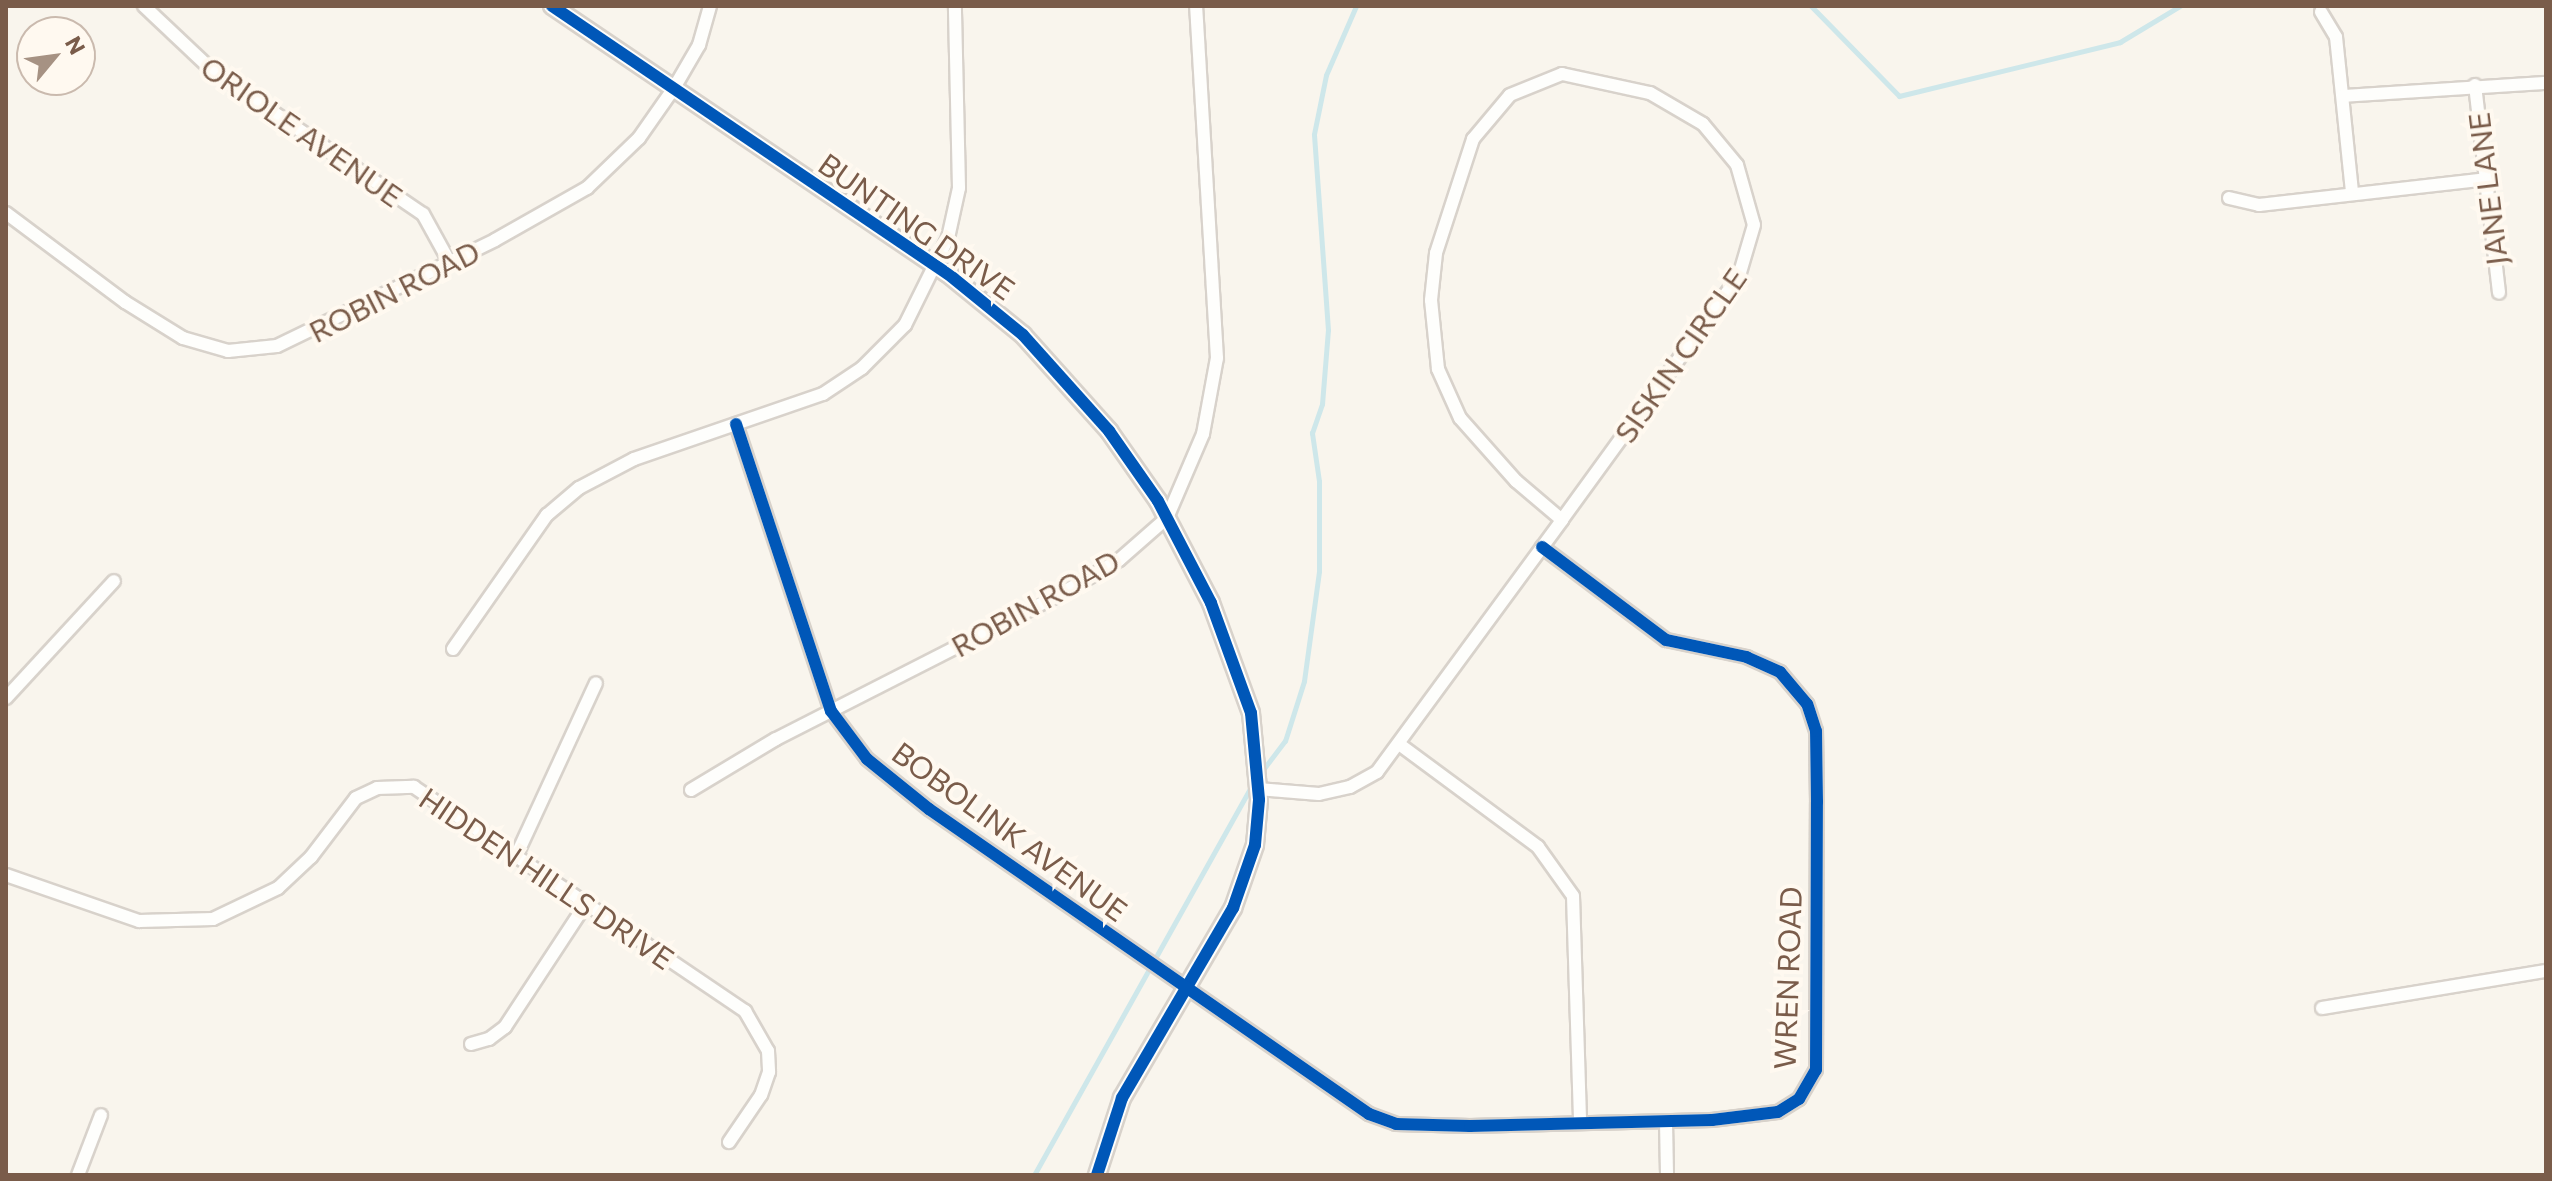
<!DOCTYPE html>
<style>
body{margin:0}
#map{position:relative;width:2552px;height:1181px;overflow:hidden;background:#f9f5ed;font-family:Commissioner,sans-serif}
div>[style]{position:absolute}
.stream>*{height:5px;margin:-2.5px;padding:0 2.5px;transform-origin:2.5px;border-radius:2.5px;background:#cee7ea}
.roads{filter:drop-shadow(2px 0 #d8d2cb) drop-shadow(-2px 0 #d8d2cb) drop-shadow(0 2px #d8d2cb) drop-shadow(0 -2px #d8d2cb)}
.minor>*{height:12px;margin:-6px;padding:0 6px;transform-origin:6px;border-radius:6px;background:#fefefc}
.tertiary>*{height:16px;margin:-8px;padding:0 8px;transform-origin:8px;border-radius:8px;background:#fefefc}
.cycleway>*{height:12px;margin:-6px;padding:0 6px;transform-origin:6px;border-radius:6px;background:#0057b8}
span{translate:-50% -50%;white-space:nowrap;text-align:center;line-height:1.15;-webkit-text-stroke:8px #fff9f0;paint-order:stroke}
.street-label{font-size:30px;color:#7a5c4a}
.frame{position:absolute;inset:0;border:8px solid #7a5c4a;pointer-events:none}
.north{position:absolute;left:16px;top:16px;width:80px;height:80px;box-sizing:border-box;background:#fff9f0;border:2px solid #cabaae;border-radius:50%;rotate:61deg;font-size:22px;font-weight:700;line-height:32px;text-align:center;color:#7a5c4a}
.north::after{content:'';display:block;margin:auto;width:28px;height:36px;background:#a69283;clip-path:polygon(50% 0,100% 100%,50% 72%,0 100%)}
</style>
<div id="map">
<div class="stream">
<i style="left:1811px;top:6px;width:126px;rotate:45.6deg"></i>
<i style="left:1899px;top:96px;width:228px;rotate:-13.7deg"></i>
<i style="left:2120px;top:42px;width:70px;rotate:-31deg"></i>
<i style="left:1262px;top:771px;width:38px;rotate:-53deg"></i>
<i style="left:1285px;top:741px;width:63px;rotate:-72.4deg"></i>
<i style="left:1304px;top:681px;width:111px;rotate:-82.2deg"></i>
<i style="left:1319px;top:571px;width:90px;rotate:-90deg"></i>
<i style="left:1319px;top:481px;width:49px;rotate:-98.3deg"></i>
<i style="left:1312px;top:433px;width:31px;rotate:-71deg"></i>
<i style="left:1322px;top:404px;width:74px;rotate:-85.4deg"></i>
<i style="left:1328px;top:330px;width:196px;rotate:-94.1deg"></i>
<i style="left:1314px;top:134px;width:60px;rotate:-78.5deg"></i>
<i style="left:1326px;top:75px;width:75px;rotate:-66.5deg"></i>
<i style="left:1034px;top:1175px;width:450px;rotate:-60.8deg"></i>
</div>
<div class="roads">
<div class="minor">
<i style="left:144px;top:6px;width:95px;rotate:43.3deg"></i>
<i style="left:213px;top:71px;width:254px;rotate:34.3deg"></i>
<i style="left:423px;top:214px;width:56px;rotate:61.1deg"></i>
<i style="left:2321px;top:12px;width:29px;rotate:59deg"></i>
<i style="left:2336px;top:37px;width:156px;rotate:84.1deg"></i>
<i style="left:1562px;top:74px;width:90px;rotate:12.2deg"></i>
<i style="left:1650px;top:93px;width:61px;rotate:30.3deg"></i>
<i style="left:1703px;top:124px;width:53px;rotate:50.3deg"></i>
<i style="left:1737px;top:165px;width:62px;rotate:74.2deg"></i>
<i style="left:1754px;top:225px;width:53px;rotate:106.4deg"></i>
<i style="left:1739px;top:276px;width:301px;rotate:126deg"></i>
<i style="left:1562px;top:520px;width:60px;rotate:-139.7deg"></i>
<i style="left:1516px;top:481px;width:84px;rotate:-131.6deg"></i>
<i style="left:1460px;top:418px;width:54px;rotate:-114.2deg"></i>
<i style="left:1438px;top:369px;width:69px;rotate:-95.8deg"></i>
<i style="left:1431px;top:300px;width:47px;rotate:-83.9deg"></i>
<i style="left:1436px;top:253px;width:120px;rotate:-72deg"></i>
<i style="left:1473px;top:139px;width:57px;rotate:-49.9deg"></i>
<i style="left:1510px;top:95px;width:56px;rotate:-22deg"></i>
<i style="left:2475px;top:85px;width:209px;rotate:83.4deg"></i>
<i style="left:2343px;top:96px;width:203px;rotate:-3.7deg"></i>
<i style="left:2229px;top:198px;width:31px;rotate:13deg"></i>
<i style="left:2259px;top:205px;width:228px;rotate:-6.5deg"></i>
<i style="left:6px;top:213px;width:149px;rotate:36.8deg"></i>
<i style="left:125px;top:302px;width:68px;rotate:31.8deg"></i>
<i style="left:183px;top:338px;width:47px;rotate:16.1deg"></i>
<i style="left:228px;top:351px;width:49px;rotate:-5.8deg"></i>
<i style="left:277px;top:346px;width:242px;rotate:-25.9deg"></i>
<i style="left:495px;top:240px;width:106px;rotate:-29.5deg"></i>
<i style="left:587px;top:188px;width:72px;rotate:-43.9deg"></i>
<i style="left:639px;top:138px;width:61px;rotate:-55deg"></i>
<i style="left:674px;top:88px;width:50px;rotate:-59.8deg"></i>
<i style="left:699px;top:45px;width:41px;rotate:-74.2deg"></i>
<i style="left:736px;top:424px;width:302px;rotate:71.7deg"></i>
<i style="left:831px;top:711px;width:60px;rotate:53.1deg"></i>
<i style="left:867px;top:759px;width:80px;rotate:38.9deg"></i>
<i style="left:929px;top:809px;width:535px;rotate:34.73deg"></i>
<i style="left:1369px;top:1114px;width:29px;rotate:20deg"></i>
<i style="left:1396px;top:1124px;width:74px;rotate:1.5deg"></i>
<i style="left:1470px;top:1126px;width:242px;rotate:-1.4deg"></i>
<i style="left:1712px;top:1120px;width:66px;rotate:-6.9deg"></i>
<i style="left:1778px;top:1112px;width:25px;rotate:-32deg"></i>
<i style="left:1799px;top:1099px;width:34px;rotate:-60deg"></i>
<i style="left:1816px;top:1070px;width:268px;rotate:-89.8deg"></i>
<i style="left:1817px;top:802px;width:71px;rotate:-90.8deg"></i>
<i style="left:1816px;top:731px;width:28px;rotate:-108deg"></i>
<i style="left:1807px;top:704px;width:42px;rotate:-130.2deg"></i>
<i style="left:1780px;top:672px;width:36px;rotate:-156deg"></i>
<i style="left:1747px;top:657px;width:83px;rotate:-168.1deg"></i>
<i style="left:1666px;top:640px;width:155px;rotate:-143.1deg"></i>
<i style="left:453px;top:649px;width:164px;rotate:-55deg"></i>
<i style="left:547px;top:515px;width:42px;rotate:-40.2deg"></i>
<i style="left:579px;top:488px;width:62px;rotate:-27.8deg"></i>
<i style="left:634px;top:459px;width:200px;rotate:-19deg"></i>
<i style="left:823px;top:394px;width:47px;rotate:-33.7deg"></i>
<i style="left:862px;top:368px;width:61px;rotate:-45deg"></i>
<i style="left:905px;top:325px;width:97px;rotate:-63.7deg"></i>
<i style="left:948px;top:238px;width:51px;rotate:-77.6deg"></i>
<i style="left:959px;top:188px;width:182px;rotate:-91.3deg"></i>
<i style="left:6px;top:698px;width:159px;rotate:-47.3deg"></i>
<i style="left:1399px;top:744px;width:173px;rotate:36.5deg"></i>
<i style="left:1538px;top:847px;width:60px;rotate:54.5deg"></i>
<i style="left:1573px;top:896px;width:227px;rotate:88.2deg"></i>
<i style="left:1258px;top:789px;width:61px;rotate:4.7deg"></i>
<i style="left:1319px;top:794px;width:32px;rotate:-13deg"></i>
<i style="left:1350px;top:787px;width:31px;rotate:-29deg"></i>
<i style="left:1377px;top:772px;width:313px;rotate:-53.7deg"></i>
<i style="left:691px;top:790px;width:99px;rotate:-31deg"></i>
<i style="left:776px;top:739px;width:323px;rotate:-27deg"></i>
<i style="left:1064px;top:592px;width:64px;rotate:-30.2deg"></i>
<i style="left:1119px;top:560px;width:64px;rotate:-41.2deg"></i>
<i style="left:1167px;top:518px;width:91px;rotate:-66.8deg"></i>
<i style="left:1203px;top:434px;width:77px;rotate:-79.6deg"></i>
<i style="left:1217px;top:358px;width:353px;rotate:-93.4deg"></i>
<i style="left:517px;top:854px;width:188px;rotate:-65.2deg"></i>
<i style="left:6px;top:875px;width:141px;rotate:19.1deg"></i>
<i style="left:139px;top:921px;width:74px;rotate:-1.5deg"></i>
<i style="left:213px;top:919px;width:72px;rotate:-25.5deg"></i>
<i style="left:278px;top:888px;width:45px;rotate:-43.2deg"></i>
<i style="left:311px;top:857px;width:74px;rotate:-52.7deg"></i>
<i style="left:356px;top:798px;width:23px;rotate:-25deg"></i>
<i style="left:377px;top:788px;width:37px;rotate:-2deg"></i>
<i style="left:414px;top:787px;width:400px;rotate:34.1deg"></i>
<i style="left:745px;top:1011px;width:46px;rotate:60.1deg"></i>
<i style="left:768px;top:1051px;width:21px;rotate:87deg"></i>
<i style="left:769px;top:1072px;width:24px;rotate:109deg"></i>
<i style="left:761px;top:1095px;width:57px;rotate:124.2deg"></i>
<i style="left:2322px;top:1008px;width:227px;rotate:-9.4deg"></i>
<i style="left:471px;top:1044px;width:19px;rotate:-16deg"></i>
<i style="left:489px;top:1039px;width:20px;rotate:-37deg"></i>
<i style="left:505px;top:1027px;width:149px;rotate:-56.7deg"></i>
<i style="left:1666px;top:1122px;width:53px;rotate:88.9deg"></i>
<i style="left:78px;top:1175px;width:64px;rotate:-69deg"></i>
</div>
<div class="tertiary">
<i style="left:552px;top:6px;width:477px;rotate:34.1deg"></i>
<i style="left:947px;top:273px;width:98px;rotate:39.2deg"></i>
<i style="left:1023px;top:335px;width:129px;rotate:48.1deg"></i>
<i style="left:1109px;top:431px;width:85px;rotate:55deg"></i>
<i style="left:1158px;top:501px;width:115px;rotate:62.5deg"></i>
<i style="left:1211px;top:603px;width:117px;rotate:70deg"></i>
<i style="left:1251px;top:713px;width:87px;rotate:84.7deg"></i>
<i style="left:1259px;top:800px;width:45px;rotate:95.1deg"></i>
<i style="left:1255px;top:845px;width:67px;rotate:109.2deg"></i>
<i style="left:1233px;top:908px;width:220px;rotate:120.3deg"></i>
<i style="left:1122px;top:1098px;width:81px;rotate:108deg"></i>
</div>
</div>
<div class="cycleway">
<i style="left:552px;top:6px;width:477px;rotate:34.1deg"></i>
<i style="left:947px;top:273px;width:98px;rotate:39.2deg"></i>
<i style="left:1023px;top:335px;width:129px;rotate:48.1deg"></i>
<i style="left:1109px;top:431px;width:85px;rotate:55deg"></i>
<i style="left:1158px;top:501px;width:115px;rotate:62.5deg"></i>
<i style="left:1211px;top:603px;width:117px;rotate:70deg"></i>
<i style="left:1251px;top:713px;width:87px;rotate:84.7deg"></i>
<i style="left:1259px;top:800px;width:45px;rotate:95.1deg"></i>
<i style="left:1255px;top:845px;width:67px;rotate:109.2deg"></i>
<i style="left:1233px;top:908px;width:220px;rotate:120.3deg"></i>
<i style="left:1122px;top:1098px;width:81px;rotate:108deg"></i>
<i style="left:736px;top:424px;width:302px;rotate:71.7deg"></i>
<i style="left:831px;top:711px;width:60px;rotate:53.1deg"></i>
<i style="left:867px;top:759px;width:80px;rotate:38.9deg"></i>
<i style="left:929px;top:809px;width:535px;rotate:34.73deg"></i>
<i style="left:1369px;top:1114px;width:29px;rotate:20deg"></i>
<i style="left:1396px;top:1124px;width:74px;rotate:1.5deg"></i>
<i style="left:1470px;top:1126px;width:242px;rotate:-1.4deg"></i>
<i style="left:1712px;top:1120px;width:66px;rotate:-6.9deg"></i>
<i style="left:1778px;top:1112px;width:25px;rotate:-32deg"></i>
<i style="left:1799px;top:1099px;width:34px;rotate:-60deg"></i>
<i style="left:1816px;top:1070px;width:268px;rotate:-89.8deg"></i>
<i style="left:1817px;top:802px;width:71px;rotate:-90.8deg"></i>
<i style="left:1816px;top:731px;width:28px;rotate:-108deg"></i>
<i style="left:1807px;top:704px;width:42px;rotate:-130.2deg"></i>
<i style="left:1780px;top:672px;width:36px;rotate:-156deg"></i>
<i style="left:1747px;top:657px;width:83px;rotate:-168.1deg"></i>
<i style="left:1666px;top:640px;width:155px;rotate:-143.1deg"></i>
</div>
<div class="street-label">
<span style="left:302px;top:131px;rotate:35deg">ORIOLE AVENUE</span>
<span style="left:2487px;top:189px;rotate:-97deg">JANE LANE</span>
<span style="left:917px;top:226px;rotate:35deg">BUNTING DRIVE</span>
<span style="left:394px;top:291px;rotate:-27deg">ROBIN ROAD</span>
<span style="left:1680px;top:355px;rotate:-55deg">SISKIN CIRCLE</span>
<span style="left:1035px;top:603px;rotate:-29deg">ROBIN ROAD</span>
<span style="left:1010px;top:831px;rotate:36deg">BOBOLINK AVENUE</span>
<span style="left:547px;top:878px;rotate:34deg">HIDDEN HILLS DRIVE</span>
<span style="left:1787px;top:978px;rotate:-88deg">WREN ROAD</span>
</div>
<div class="frame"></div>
<div class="north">N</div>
</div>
